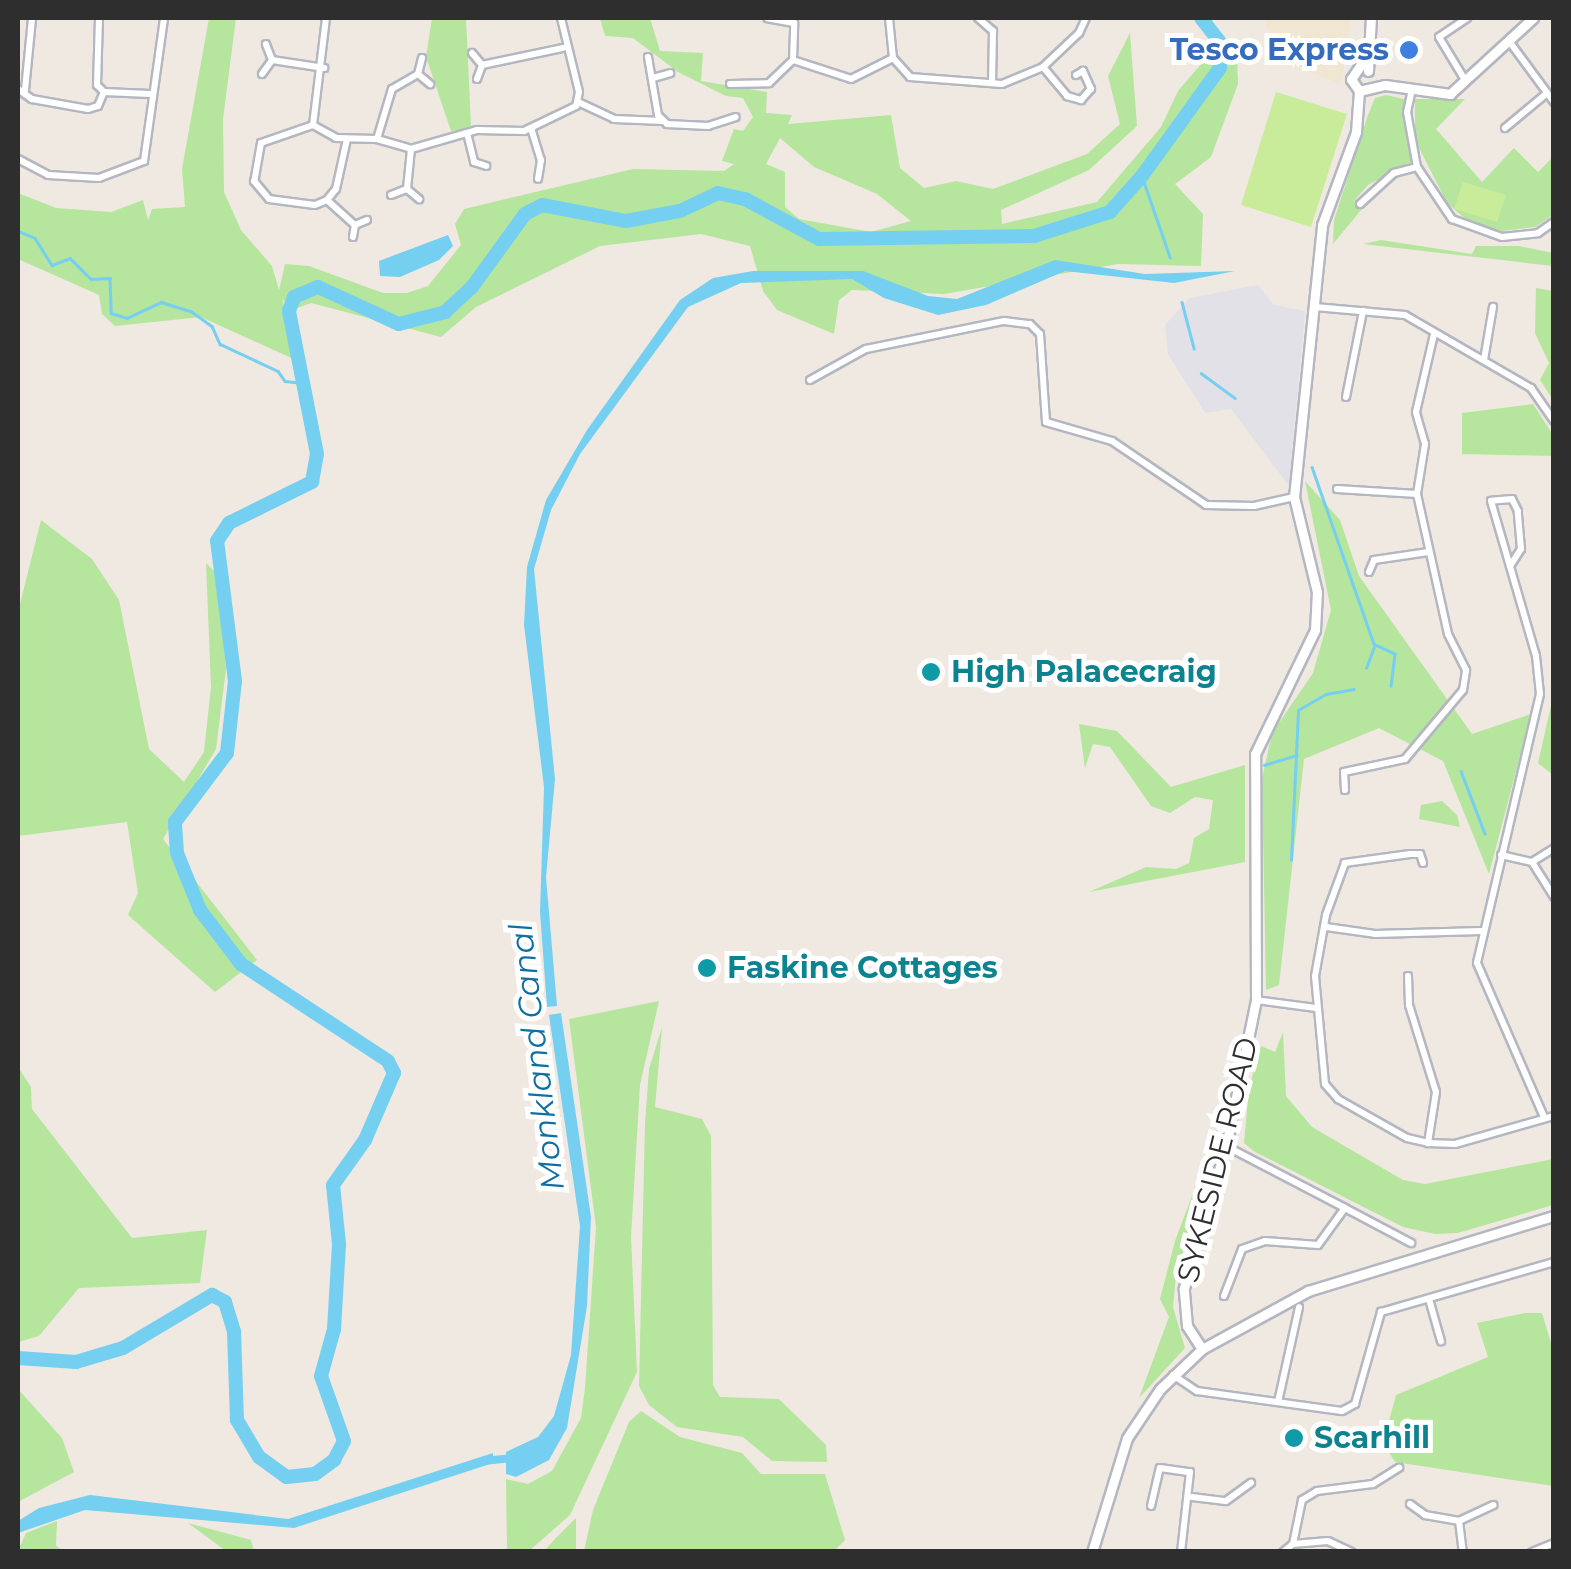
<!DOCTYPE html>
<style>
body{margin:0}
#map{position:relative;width:1571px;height:1569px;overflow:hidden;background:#efe9e1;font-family:Montserrat,sans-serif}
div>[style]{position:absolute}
.industrial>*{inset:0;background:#e3e1e8}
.education>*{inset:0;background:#f0e6d1}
.green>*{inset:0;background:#b6e59e}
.pitch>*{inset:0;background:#c9ec9a}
.water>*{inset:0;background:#75cff0}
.stream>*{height:2.5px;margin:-1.25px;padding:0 1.25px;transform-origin:1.25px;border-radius:1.25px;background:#75cff0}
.canal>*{height:8px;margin:-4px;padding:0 4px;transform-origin:4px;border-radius:4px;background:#75cff0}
.river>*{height:14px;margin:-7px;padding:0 7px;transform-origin:7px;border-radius:7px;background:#75cff0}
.roads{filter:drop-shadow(2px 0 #b4b7c1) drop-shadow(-2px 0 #b4b7c1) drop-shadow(0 2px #b4b7c1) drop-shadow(0 -2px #b4b7c1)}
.street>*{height:6px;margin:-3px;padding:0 3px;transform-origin:3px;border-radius:3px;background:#fff}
.secondary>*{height:9px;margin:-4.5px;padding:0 4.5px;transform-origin:4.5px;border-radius:4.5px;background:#fff}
.dots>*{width:28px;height:28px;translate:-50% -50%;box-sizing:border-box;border:5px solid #fff;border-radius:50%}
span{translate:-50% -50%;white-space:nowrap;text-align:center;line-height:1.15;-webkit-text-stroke:10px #fff;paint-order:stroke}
.shop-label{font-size:30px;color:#366cbe;font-weight:700}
.right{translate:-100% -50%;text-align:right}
.culture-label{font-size:30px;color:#0d838f;font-weight:700}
.left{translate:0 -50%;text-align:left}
.street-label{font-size:30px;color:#2e2e2e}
.water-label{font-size:32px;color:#0d6fa3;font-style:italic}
.frame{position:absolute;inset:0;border:20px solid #2e2e2e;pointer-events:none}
</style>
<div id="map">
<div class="industrial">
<i style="clip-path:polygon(1258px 285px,1274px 305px,1305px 311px,1289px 486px,1231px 409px,1205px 413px,1168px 354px,1165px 325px,1189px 298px)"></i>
</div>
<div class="education">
<i style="clip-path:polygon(1264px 18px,1351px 18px,1341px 84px,1279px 60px)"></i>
</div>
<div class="green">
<i style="clip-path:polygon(evenodd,209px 18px,236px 18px,223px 119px,224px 192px,241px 230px,272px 266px,279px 290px,285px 264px,309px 266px,383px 293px,407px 293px,428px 286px,461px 245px,455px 224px,464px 209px,633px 169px,724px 171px,734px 164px,722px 161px,734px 129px,743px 131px,753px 117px,743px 98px,726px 96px,678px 72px,633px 38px,605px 36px,600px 18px,650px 18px,660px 51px,703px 53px,701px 81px,767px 92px,766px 113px,792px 115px,788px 124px,891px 115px,900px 168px,924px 188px,956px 181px,993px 189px,1087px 154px,1120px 124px,1108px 76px,1130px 33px,1137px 126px,1089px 170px,1001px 210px,1002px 224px,1097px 202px,1161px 127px,1178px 91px,1213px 50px,1237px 58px,1238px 84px,1211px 157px,1175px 184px,1203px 214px,1201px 266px,1118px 264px,944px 294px,852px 290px,839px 300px,834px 334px,777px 310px,763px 291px,750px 246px,701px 234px,600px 246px,476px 307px,441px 337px,311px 303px,289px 311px,282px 298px,298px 361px,201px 317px,115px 326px,102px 314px,99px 295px,18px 259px,18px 193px,56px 208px,111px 212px,143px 200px,148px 220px,152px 209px,185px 207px,182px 169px,209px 18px,780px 138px,814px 167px,877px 194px,911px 221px,871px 232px,799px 219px,785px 207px,785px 172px,766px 164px,780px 138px)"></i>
<i style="clip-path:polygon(432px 18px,466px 18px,471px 126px,459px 130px,451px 131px,426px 57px)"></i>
<i style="clip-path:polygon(1386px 95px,1404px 99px,1413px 161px,1368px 185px,1354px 201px,1362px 209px,1333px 244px,1334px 220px,1368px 115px,1375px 98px)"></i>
<i style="clip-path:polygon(1415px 99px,1465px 99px,1436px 129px,1482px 182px,1514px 148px,1538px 172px,1553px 157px,1553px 215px,1535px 227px,1502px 231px,1470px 223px,1447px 203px,1415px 140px)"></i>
<i style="clip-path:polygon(1381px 240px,1472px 254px,1476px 246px,1519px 246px,1553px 253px,1553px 266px,1363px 244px)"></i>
<i style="clip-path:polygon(1536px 288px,1553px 291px,1553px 400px,1540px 380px,1549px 363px,1535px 333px)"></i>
<i style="clip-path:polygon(1533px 404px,1553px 435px,1553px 456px,1462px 454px,1462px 413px)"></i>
<i style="clip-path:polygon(1305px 481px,1340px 520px,1359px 576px,1472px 734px,1531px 714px,1489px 874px,1443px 761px,1379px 728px,1304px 759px,1279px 985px,1266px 990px,1262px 779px,1272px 733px,1313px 673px,1331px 610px)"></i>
<i style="clip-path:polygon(41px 520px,92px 559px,119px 600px,149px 749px,184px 782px,204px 752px,211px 687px,206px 563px,218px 575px,226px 669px,216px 749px,163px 839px,257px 960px,215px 992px,128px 915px,138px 893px,127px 822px,18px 836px,18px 612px)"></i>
<i style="clip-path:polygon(1553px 697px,1553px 775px,1538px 763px)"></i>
<i style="clip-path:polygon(1079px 724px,1117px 731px,1171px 787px,1245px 765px,1245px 862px,1089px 892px,1146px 867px,1176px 869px,1189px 863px,1194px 838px,1209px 829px,1213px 800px,1195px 797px,1170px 813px,1151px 806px,1110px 747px,1093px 744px,1085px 768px)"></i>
<i style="clip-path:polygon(1442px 801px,1457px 815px,1460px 827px,1419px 819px,1421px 805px)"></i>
<i style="clip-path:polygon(659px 1001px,640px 1085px,631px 1237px,637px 1372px,570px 1515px,529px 1551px,507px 1551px,506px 1479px,528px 1484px,552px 1471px,581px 1418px,585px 1388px,596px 1227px,569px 1019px)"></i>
<i style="clip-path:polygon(662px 1027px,655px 1107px,702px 1119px,711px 1136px,713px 1385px,720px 1397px,779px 1399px,826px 1445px,827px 1462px,772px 1461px,743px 1437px,677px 1427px,649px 1405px,639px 1386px,645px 1123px,649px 1069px)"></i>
<i style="clip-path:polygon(1283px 1032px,1286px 1096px,1312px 1127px,1403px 1180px,1425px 1184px,1553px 1159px,1553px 1205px,1458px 1233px,1435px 1234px,1403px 1227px,1255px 1152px,1244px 1143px,1249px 1088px,1261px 1046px,1275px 1052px)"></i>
<i style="clip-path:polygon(18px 1067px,31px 1087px,32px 1109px,132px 1238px,207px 1230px,200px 1283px,79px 1288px,39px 1336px,18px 1342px)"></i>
<i style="clip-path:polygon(1233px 1087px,1176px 1275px,1173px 1307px,1185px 1348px,1139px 1398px,1169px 1317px,1160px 1299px,1175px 1241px)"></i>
<i style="clip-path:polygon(1525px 1313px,1542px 1313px,1553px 1350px,1553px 1486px,1395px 1462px,1383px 1443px,1396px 1395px,1488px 1357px,1477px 1323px)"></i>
<i style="clip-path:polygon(18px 1389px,62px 1438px,74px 1472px,18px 1502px)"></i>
<i style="clip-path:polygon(641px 1411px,680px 1437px,742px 1453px,761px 1474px,825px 1474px,845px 1540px,833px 1552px,584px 1551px,593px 1510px,629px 1422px)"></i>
<i style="clip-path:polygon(576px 1518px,576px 1551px,544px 1551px,555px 1539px)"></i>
<i style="clip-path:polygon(57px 1521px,56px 1546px,64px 1551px,18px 1551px,26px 1533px)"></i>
<i style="clip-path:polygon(188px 1523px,251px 1540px,254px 1551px,226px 1551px)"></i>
</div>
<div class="pitch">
<i style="clip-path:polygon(1276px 92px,1347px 114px,1311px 227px,1241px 205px)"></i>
<i style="clip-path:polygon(1463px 182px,1506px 195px,1497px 222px,1454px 209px)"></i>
</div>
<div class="water">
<i style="clip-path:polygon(448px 235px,453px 246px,439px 260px,400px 277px,380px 276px,379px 261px)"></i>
<i style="clip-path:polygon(1055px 260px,1145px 274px,1235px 271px,1174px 283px,1065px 271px,986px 305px,938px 315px,884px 298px,852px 279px,741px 283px,688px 307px,580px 454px,551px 510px,534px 569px,555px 779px,546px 877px,557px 1006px,547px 1007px,540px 912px,544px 787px,524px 625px,527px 567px,546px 500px,587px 430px,680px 300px,713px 278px,753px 271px,863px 271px,928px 296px,957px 299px)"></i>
<i style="clip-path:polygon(561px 1013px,591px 1217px,587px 1306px,567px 1428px,549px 1460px,516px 1477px,506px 1474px,506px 1452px,538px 1437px,554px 1416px,571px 1355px,580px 1226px,549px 1015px)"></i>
<i style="clip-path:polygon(493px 1453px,493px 1463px,294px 1528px,85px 1510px,18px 1533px,18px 1521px,39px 1508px,90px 1495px,288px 1519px)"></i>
</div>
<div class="stream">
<i style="left:1142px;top:176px;width:86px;rotate:70.9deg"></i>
<i style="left:18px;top:231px;width:18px;rotate:22deg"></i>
<i style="left:35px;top:238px;width:32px;rotate:58deg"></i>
<i style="left:52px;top:265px;width:19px;rotate:-21deg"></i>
<i style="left:70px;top:258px;width:30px;rotate:45deg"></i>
<i style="left:91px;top:279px;width:19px;rotate:-3deg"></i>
<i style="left:110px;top:278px;width:35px;rotate:88deg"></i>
<i style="left:111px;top:313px;width:17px;rotate:17deg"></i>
<i style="left:127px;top:318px;width:38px;rotate:-25deg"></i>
<i style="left:161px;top:302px;width:31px;rotate:17deg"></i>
<i style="left:191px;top:311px;width:26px;rotate:36deg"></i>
<i style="left:212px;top:326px;width:20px;rotate:66deg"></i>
<i style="left:220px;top:344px;width:64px;rotate:25deg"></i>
<i style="left:278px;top:371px;width:12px;rotate:55deg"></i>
<i style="left:285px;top:381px;width:18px;rotate:6deg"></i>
<i style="left:1182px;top:302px;width:48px;rotate:75.4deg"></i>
<i style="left:1201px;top:373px;width:42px;rotate:36.3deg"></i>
<i style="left:1312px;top:467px;width:188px;rotate:70.7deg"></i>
<i style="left:1374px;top:644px;width:23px;rotate:25deg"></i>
<i style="left:1395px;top:654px;width:32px;rotate:97deg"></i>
<i style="left:1366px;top:668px;width:22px;rotate:-69deg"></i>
<i style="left:1264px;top:765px;width:34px;rotate:-17deg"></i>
<i style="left:1461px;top:771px;width:67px;rotate:69.1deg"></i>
<i style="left:1291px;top:860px;width:150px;rotate:-87.3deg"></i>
<i style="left:1298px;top:710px;width:32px;rotate:-30deg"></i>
<i style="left:1326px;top:694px;width:28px;rotate:-10deg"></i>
</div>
<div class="canal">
<i style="left:484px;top:1461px;width:31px;rotate:-6deg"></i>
</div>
<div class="river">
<i style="left:18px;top:1358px;width:58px;rotate:3.9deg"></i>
<i style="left:76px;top:1362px;width:49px;rotate:-16.6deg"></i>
<i style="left:123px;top:1348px;width:104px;rotate:-30.8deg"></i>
<i style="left:212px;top:1295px;width:15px;rotate:28deg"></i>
<i style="left:225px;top:1302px;width:30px;rotate:73deg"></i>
<i style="left:234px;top:1331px;width:89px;rotate:88.1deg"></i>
<i style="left:237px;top:1420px;width:43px;rotate:59.3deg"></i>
<i style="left:259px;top:1457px;width:34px;rotate:36deg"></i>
<i style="left:287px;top:1477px;width:28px;rotate:-6deg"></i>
<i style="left:315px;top:1474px;width:24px;rotate:-36deg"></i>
<i style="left:334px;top:1460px;width:21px;rotate:-62deg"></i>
<i style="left:344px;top:1441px;width:69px;rotate:-109.5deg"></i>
<i style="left:321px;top:1376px;width:49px;rotate:-74.5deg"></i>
<i style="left:334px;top:1329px;width:85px;rotate:-86.6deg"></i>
<i style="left:339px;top:1244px;width:59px;rotate:-95.8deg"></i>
<i style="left:333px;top:1185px;width:55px;rotate:-54.6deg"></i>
<i style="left:365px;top:1140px;width:73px;rotate:-66.6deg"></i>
<i style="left:394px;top:1073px;width:13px;rotate:-117deg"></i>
<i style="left:388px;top:1061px;width:176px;rotate:-146.6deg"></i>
<i style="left:241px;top:964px;width:68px;rotate:-127.2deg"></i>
<i style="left:200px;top:910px;width:61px;rotate:-112deg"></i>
<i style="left:177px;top:853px;width:31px;rotate:-94deg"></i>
<i style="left:175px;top:822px;width:86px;rotate:-53deg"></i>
<i style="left:227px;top:753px;width:72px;rotate:-83.7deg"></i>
<i style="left:235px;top:681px;width:141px;rotate:-97.3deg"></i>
<i style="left:217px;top:541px;width:22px;rotate:-56deg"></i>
<i style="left:229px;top:523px;width:93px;rotate:-26.3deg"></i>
<i style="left:312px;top:482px;width:28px;rotate:-80deg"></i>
<i style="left:317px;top:454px;width:146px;rotate:-101.1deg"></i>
<i style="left:289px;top:311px;width:15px;rotate:-70deg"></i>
<i style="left:294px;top:297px;width:26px;rotate:-23deg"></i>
<i style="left:318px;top:287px;width:89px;rotate:24.6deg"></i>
<i style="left:399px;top:324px;width:48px;rotate:-14.6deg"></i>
<i style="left:445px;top:312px;width:37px;rotate:-43deg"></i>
<i style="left:472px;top:287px;width:90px;rotate:-54deg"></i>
<i style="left:525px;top:214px;width:19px;rotate:-28deg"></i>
<i style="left:542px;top:205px;width:86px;rotate:10.8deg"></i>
<i style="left:626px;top:221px;width:55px;rotate:-10.5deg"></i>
<i style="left:680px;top:211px;width:42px;rotate:-25.3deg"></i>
<i style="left:718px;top:193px;width:28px;rotate:13deg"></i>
<i style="left:745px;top:199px;width:84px;rotate:28.4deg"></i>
<i style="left:819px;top:239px;width:215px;rotate:-0.8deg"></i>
<i style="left:1034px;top:236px;width:80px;rotate:-17.5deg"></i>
<i style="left:1110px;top:212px;width:48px;rotate:-48.4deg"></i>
<i style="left:1142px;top:176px;width:133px;rotate:-54.2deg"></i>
<i style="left:1220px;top:68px;width:27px;rotate:-92deg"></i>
<i style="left:1219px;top:41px;width:29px;rotate:-128deg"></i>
</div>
<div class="roads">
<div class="street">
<i style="left:99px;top:18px;width:67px;rotate:91.7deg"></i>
<i style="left:97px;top:85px;width:10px;rotate:45deg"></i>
<i style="left:326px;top:18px;width:108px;rotate:96.9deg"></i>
<i style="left:313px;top:125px;width:26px;rotate:29deg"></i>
<i style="left:336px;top:138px;width:41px;rotate:1.4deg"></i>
<i style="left:377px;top:139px;width:35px;rotate:16deg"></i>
<i style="left:411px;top:149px;width:69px;rotate:-16.1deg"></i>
<i style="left:477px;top:130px;width:47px;rotate:1.2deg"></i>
<i style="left:524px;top:131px;width:58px;rotate:-25.7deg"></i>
<i style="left:576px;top:106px;width:14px;rotate:-78deg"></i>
<i style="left:579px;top:92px;width:76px;rotate:-103.7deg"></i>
<i style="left:889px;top:18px;width:40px;rotate:84.3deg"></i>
<i style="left:893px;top:58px;width:25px;rotate:48deg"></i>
<i style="left:910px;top:77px;width:92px;rotate:4.4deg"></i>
<i style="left:1002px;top:84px;width:44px;rotate:-22.5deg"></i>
<i style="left:1043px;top:67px;width:50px;rotate:-43.4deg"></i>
<i style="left:1079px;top:33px;width:17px;rotate:-65deg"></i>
<i style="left:978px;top:18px;width:20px;rotate:41deg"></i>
<i style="left:993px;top:31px;width:51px;rotate:91.1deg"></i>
<i style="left:1509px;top:41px;width:76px;rotate:53.6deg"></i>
<i style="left:472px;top:53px;width:16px;rotate:50deg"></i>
<i style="left:482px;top:65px;width:83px;rotate:-11.9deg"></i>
<i style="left:648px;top:57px;width:59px;rotate:80.2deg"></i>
<i style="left:658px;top:115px;width:13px;rotate:45deg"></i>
<i style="left:667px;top:124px;width:41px;rotate:2.8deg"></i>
<i style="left:708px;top:126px;width:29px;rotate:-18deg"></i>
<i style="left:422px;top:58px;width:16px;rotate:104deg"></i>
<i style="left:418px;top:74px;width:16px;rotate:40deg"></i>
<i style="left:272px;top:60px;width:53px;rotate:8.7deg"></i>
<i style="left:793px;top:60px;width:61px;rotate:18.1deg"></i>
<i style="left:851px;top:79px;width:47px;rotate:-26.6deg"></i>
<i style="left:1043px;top:67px;width:38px;rotate:50deg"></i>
<i style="left:1067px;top:96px;width:15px;rotate:16deg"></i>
<i style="left:1081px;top:100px;width:15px;rotate:-48deg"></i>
<i style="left:1091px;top:89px;width:20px;rotate:-114deg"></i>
<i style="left:1083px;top:71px;width:8px;rotate:150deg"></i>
<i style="left:262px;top:74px;width:17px;rotate:-54deg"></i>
<i style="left:272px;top:60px;width:17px;rotate:-111deg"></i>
<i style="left:653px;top:78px;width:18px;rotate:-16deg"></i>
<i style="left:477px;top:79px;width:15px;rotate:-70deg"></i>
<i style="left:1465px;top:80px;width:50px;rotate:-121.2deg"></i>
<i style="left:1439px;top:37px;width:34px;rotate:-34deg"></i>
<i style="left:730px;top:84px;width:39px;rotate:-1deg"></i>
<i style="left:769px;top:83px;width:33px;rotate:-44deg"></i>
<i style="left:793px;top:60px;width:37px;rotate:-88deg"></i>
<i style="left:794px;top:23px;width:27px;rotate:-170deg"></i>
<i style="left:18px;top:89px;width:17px;rotate:36deg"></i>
<i style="left:32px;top:99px;width:57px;rotate:10.1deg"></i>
<i style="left:88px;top:109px;width:10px;rotate:-17deg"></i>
<i style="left:98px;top:106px;width:15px;rotate:-67deg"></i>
<i style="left:1412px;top:89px;width:24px;rotate:102deg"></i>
<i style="left:1407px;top:112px;width:56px;rotate:79.7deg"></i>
<i style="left:1417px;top:167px;width:63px;rotate:56.1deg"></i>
<i style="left:1452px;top:219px;width:53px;rotate:19.8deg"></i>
<i style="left:1502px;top:237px;width:36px;rotate:-6deg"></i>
<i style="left:1538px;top:233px;width:19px;rotate:-35deg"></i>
<i style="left:25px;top:90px;width:72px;rotate:-84.4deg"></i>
<i style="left:104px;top:92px;width:46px;rotate:2.5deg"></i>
<i style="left:578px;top:102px;width:40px;rotate:25deg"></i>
<i style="left:614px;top:119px;width:49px;rotate:2.3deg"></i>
<i style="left:313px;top:125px;width:55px;rotate:160.9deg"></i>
<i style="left:261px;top:143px;width:39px;rotate:100deg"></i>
<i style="left:254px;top:181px;width:23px;rotate:50deg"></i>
<i style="left:269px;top:199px;width:46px;rotate:7.4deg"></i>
<i style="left:315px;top:205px;width:13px;rotate:-23deg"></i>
<i style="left:327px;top:200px;width:14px;rotate:-51deg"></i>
<i style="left:336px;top:189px;width:51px;rotate:-77.6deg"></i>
<i style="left:531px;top:128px;width:34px;rotate:73deg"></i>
<i style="left:541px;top:160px;width:19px;rotate:99deg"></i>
<i style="left:1505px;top:128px;width:53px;rotate:-39.7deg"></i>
<i style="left:467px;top:133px;width:30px;rotate:76deg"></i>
<i style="left:474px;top:162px;width:13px;rotate:18deg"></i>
<i style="left:377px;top:139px;width:52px;rotate:-73.3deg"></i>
<i style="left:392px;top:89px;width:30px;rotate:-30deg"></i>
<i style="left:411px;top:149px;width:40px;rotate:95.7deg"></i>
<i style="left:407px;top:189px;width:16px;rotate:40deg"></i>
<i style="left:18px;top:159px;width:34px;rotate:28deg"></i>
<i style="left:48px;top:175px;width:51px;rotate:3.4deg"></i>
<i style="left:99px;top:178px;width:48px;rotate:-20.7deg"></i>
<i style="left:144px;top:161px;width:144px;rotate:-82deg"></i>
<i style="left:391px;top:195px;width:17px;rotate:-21deg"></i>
<i style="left:327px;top:200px;width:38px;rotate:42deg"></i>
<i style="left:1360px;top:204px;width:46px;rotate:-42.4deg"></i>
<i style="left:1394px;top:173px;width:24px;rotate:-15deg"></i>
<i style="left:353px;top:237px;width:12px;rotate:-81deg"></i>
<i style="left:355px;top:225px;width:13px;rotate:-23deg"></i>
<i style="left:1315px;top:307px;width:90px;rotate:5.1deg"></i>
<i style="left:1405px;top:315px;width:146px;rotate:30.1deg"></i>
<i style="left:1531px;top:388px;width:40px;rotate:55.1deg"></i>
<i style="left:1484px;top:360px;width:54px;rotate:-80.4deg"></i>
<i style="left:810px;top:380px;width:64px;rotate:-29deg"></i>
<i style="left:866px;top:349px;width:141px;rotate:-11.5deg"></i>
<i style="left:1004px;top:321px;width:26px;rotate:7deg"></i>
<i style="left:1030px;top:324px;width:14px;rotate:45deg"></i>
<i style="left:1040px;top:334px;width:88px;rotate:86.1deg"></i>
<i style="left:1046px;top:422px;width:69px;rotate:16.1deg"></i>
<i style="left:1112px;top:441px;width:114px;rotate:34.2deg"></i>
<i style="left:1206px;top:505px;width:48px;rotate:1.2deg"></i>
<i style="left:1254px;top:506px;width:41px;rotate:-12.7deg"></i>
<i style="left:1346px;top:397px;width:88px;rotate:-78.8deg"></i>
<i style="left:1337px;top:489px;width:80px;rotate:3.6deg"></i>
<i style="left:1510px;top:566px;width:20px;rotate:-57deg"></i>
<i style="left:1521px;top:549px;width:38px;rotate:-95deg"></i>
<i style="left:1518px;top:511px;width:13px;rotate:-117deg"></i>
<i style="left:1512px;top:499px;width:21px;rotate:175deg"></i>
<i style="left:1491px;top:501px;width:161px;rotate:73.8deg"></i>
<i style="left:1536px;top:656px;width:38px;rotate:84deg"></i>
<i style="left:1540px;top:694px;width:276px;rotate:103.2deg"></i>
<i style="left:1477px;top:963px;width:168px;rotate:66.5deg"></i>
<i style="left:1369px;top:572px;width:13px;rotate:-67deg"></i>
<i style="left:1374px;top:560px;width:55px;rotate:-8.4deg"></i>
<i style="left:1345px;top:790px;width:18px;rotate:-93deg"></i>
<i style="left:1344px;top:772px;width:62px;rotate:-12deg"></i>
<i style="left:1405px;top:759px;width:90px;rotate:-50deg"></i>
<i style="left:1463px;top:690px;width:20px;rotate:-81deg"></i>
<i style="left:1466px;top:670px;width:40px;rotate:-116.6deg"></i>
<i style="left:1448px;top:634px;width:143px;rotate:-102.5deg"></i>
<i style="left:1417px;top:494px;width:51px;rotate:-80.9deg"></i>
<i style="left:1425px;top:444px;width:33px;rotate:-106deg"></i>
<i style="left:1416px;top:412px;width:80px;rotate:-77deg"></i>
<i style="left:1501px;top:855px;width:32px;rotate:13deg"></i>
<i style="left:1532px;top:862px;width:41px;rotate:57.8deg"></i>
<i style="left:1532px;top:862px;width:26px;rotate:-32deg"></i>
<i style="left:1423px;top:863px;width:9px;rotate:-108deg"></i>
<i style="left:1420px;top:854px;width:10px;rotate:180deg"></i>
<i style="left:1410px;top:854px;width:66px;rotate:172.1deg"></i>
<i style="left:1345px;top:863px;width:55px;rotate:110.1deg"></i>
<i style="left:1326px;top:915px;width:62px;rotate:100.2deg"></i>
<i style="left:1315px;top:976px;width:108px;rotate:84.7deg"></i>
<i style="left:1325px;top:1084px;width:20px;rotate:49deg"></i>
<i style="left:1338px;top:1099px;width:79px;rotate:29.5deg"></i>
<i style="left:1407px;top:1138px;width:22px;rotate:13deg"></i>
<i style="left:1428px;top:1143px;width:27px;rotate:2deg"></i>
<i style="left:1455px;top:1144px;width:103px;rotate:-15.8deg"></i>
<i style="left:1326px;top:927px;width:49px;rotate:8.1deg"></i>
<i style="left:1375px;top:934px;width:106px;rotate:-1.6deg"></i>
<i style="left:1408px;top:976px;width:29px;rotate:88deg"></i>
<i style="left:1409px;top:1005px;width:91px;rotate:72.8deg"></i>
<i style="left:1436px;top:1092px;width:52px;rotate:98.9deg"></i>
<i style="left:1256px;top:1000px;width:61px;rotate:7.6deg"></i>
<i style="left:1345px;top:1208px;width:75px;rotate:27.9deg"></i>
<i style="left:1224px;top:1296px;width:50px;rotate:-69deg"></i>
<i style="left:1242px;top:1249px;width:24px;rotate:-19deg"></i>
<i style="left:1265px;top:1241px;width:53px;rotate:4.3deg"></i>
<i style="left:1318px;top:1245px;width:46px;rotate:-53.9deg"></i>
<i style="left:1345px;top:1208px;width:134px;rotate:-152.5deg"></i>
<i style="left:1429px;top:1299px;width:44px;rotate:74.1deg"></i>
<i style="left:1173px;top:1375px;width:29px;rotate:34deg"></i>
<i style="left:1197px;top:1391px;width:146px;rotate:7.9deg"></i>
<i style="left:1342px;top:1411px;width:15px;rotate:-28deg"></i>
<i style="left:1355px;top:1404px;width:96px;rotate:-74.2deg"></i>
<i style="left:1381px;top:1312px;width:180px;rotate:-16.1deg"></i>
<i style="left:1278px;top:1402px;width:97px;rotate:-77.5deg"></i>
<i style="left:1192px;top:1497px;width:34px;rotate:7deg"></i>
<i style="left:1226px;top:1501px;width:31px;rotate:-36deg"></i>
<i style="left:1410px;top:1504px;width:19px;rotate:36deg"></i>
<i style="left:1425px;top:1515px;width:35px;rotate:10deg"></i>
<i style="left:1459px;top:1521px;width:38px;rotate:-25deg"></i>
<i style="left:1151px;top:1506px;width:39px;rotate:-77deg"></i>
<i style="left:1160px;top:1468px;width:30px;rotate:8deg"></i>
<i style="left:1190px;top:1472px;width:81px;rotate:96.4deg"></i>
<i style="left:1459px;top:1521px;width:31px;rotate:83deg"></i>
<i style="left:1293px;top:1544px;width:45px;rotate:-78.4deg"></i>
<i style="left:1302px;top:1500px;width:17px;rotate:-31deg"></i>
<i style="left:1317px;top:1491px;width:56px;rotate:-7.1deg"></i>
<i style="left:1373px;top:1484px;width:31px;rotate:-32deg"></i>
<i style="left:1283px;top:1552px;width:13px;rotate:-39deg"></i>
<i style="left:1293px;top:1544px;width:35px;rotate:-5deg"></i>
<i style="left:1328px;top:1541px;width:26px;rotate:25deg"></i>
<i style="left:1532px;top:1552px;width:24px;rotate:-22deg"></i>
</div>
<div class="secondary">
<i style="left:1366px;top:57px;width:27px;rotate:124deg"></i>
<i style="left:1351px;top:79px;width:14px;rotate:56deg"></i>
<i style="left:1359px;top:91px;width:27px;rotate:-13deg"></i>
<i style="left:1385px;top:85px;width:66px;rotate:7.9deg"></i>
<i style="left:1450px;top:94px;width:113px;rotate:-42.5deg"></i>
<i style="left:1368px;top:71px;width:53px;rotate:-86.8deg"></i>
<i style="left:1202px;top:1349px;width:27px;rotate:-123deg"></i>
<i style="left:1187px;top:1326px;width:38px;rotate:-95deg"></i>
<i style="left:1184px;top:1288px;width:148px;rotate:-73.5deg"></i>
<i style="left:1226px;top:1146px;width:149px;rotate:-78.4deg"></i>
<i style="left:1256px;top:1000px;width:246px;rotate:-90.2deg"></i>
<i style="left:1255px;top:754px;width:138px;rotate:-64.2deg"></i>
<i style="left:1315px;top:630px;width:38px;rotate:-87deg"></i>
<i style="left:1317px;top:592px;width:98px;rotate:-103.6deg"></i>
<i style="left:1294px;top:497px;width:273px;rotate:-84.1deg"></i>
<i style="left:1322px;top:225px;width:99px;rotate:-69.9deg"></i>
<i style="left:1356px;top:132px;width:41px;rotate:-85.8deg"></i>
<i style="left:1092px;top:1552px;width:119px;rotate:-72.9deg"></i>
<i style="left:1127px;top:1438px;width:59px;rotate:-56deg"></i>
<i style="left:1160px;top:1389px;width:58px;rotate:-43.6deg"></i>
<i style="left:1202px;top:1349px;width:121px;rotate:-28.7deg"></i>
<i style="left:1308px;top:1291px;width:257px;rotate:-17deg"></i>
</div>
</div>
<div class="dots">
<i style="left:1409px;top:50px;background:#3f7fe0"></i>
<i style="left:931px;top:672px;background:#0f9aa8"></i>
<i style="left:707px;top:968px;background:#0f9aa8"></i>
<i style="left:1294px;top:1438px;background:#0f9aa8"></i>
</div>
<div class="shop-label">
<span class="right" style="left:1389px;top:50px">Tesco Express</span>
</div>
<div class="culture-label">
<span class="left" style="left:951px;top:672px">High Palacecraig</span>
<span class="left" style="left:727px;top:968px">Faskine Cottages</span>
<span class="left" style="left:1314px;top:1438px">Scarhill</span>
</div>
<div class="street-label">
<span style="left:1218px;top:1160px;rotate:-76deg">SYKESIDE ROAD</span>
</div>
<div class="water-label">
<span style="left:537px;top:1057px;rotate:-97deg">Monkland Canal</span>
</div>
<div class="frame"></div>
</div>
